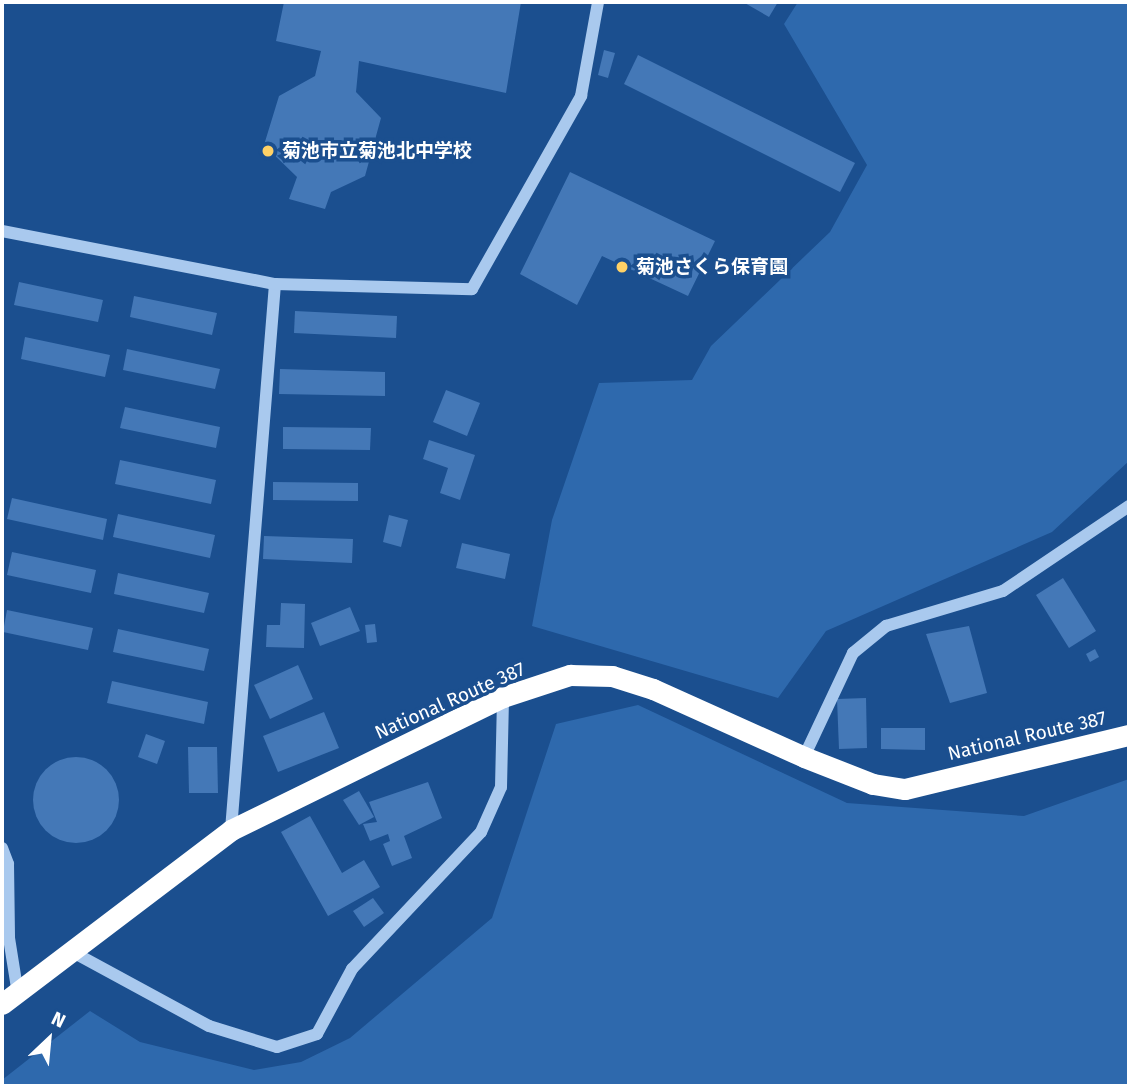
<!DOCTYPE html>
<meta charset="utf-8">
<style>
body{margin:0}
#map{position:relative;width:1131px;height:1088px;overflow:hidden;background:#1b4f8f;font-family:"Fira Sans","Noto Sans JP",sans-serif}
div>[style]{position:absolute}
.green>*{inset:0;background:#2e69ad}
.building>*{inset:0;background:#4478b7}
.round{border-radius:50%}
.minor>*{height:12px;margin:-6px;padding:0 6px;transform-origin:6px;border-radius:6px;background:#a9c9ee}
.highway>*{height:21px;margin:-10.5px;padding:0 10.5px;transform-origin:10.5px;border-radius:10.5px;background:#fff}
.dots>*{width:19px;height:19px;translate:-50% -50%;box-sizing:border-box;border:4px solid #1b4f8f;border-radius:50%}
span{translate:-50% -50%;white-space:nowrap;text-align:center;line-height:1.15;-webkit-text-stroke:7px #1b4f8f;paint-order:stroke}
.poi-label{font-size:19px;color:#fff;font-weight:700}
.left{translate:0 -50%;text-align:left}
.street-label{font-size:19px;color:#fff}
.frame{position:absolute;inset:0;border:4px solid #fff;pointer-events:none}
.north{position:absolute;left:14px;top:1004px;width:70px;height:70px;-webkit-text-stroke:5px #1b4f8f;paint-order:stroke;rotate:26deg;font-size:19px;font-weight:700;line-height:28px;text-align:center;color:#fff}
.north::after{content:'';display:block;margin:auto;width:24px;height:32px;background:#fff;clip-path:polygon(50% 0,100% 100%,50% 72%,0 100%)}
</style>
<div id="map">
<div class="green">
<i style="clip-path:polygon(798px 2px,1129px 2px,1129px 461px,1052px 532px,826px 631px,778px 698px,532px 626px,552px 520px,599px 383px,692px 380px,711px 346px,830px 232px,867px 165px,784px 24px)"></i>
<i style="clip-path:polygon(638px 705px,847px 803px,1024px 816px,1129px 779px,1129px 1086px,2px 1086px,2px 1080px,90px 1011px,140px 1042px,254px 1070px,301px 1062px,350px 1038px,492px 918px,556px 724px)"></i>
</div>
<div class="building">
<i style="clip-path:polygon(284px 2px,521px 2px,506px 93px,359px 61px,356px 92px,381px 118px,365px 176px,331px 192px,325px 209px,289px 199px,297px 177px,264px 145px,279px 96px,315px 76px,321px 51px,276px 41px)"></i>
<i style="clip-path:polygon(743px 2px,778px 2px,769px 17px)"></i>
<i style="clip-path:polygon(604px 50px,615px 53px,608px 78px,598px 75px)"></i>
<i style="clip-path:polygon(638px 55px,855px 163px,840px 192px,624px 84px)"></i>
<i style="clip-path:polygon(570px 172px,715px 241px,688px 296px,602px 256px,577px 305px,520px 274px)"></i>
<i style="clip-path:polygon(19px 282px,103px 300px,98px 322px,14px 305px)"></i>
<i style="clip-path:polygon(134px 296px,217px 313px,212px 335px,130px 317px)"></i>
<i style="clip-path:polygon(295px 311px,397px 316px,396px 338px,294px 333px)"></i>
<i style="clip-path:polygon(25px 337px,110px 355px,105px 377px,21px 359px)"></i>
<i style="clip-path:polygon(127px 349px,220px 369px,215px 389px,123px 370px)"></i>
<i style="clip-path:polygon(280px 369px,385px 372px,385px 396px,279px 394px)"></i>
<i style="clip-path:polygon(446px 390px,480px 403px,467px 436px,433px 422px)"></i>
<i style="clip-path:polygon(125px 407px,220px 427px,216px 448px,120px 428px)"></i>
<i style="clip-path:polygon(283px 427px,371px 428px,370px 450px,283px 449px)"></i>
<i style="clip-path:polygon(429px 440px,475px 455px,460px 500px,440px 493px,448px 468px,423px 459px)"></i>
<i style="clip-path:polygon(120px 460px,216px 480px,211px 504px,115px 484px)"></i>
<i style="clip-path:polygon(273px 482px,358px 483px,358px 501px,273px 500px)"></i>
<i style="clip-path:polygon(12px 498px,107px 519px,103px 540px,7px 519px)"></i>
<i style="clip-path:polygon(118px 514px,215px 535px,210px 558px,113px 537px)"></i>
<i style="clip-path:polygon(389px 515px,408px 520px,401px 547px,383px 542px)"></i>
<i style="clip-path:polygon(264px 536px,353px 539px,352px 563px,263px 559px)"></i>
<i style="clip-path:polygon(462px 543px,510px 554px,505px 579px,456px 568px)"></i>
<i style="clip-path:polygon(12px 552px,96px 570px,91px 593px,7px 575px)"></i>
<i style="clip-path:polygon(118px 573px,209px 593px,204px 613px,114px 594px)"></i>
<i style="clip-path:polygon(1063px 578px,1096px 631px,1069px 648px,1036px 595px)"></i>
<i style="clip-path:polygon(281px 603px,305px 604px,304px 648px,266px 647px,267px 625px,280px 625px)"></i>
<i style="clip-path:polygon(350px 607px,360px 631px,320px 646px,311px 623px)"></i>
<i style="clip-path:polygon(7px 610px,93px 628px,88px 650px,3px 632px)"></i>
<i style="clip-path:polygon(375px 624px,377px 642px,367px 643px,365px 625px)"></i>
<i style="clip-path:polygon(969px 626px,987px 693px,950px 703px,926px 634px)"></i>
<i style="clip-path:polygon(118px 629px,209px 649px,204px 671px,113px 652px)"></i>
<i style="clip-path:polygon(1095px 649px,1099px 657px,1090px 662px,1086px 654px)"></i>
<i style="clip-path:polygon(298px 665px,313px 699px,270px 719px,254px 685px)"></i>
<i style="clip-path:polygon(112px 681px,208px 702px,204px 724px,107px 703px)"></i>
<i style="clip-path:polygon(866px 698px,867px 748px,839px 749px,837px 699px)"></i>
<i style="clip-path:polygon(324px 712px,339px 748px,278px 772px,263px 736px)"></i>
<i style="clip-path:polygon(881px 728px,925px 728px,925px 750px,881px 749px)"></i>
<i style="clip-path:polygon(146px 734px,165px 741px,157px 764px,138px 757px)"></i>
<i style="clip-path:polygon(999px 737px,1002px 750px,967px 758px,964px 746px)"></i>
<i style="clip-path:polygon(188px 747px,217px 747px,218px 793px,189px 793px)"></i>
<i class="round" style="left:33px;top:757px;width:86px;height:86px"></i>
<i style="clip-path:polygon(428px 782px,442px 818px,404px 836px,412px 858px,392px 866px,383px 844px,390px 841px,388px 834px,370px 841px,363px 824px,377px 822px,369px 802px)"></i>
<i style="clip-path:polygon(359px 791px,374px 817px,359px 825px,343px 800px)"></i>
<i style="clip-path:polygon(310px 816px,342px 873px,364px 860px,380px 887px,328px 916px,281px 832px)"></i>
<i style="clip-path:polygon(373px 898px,384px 913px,364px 927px,353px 911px)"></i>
</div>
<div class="minor">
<i style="left:2px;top:231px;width:278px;rotate:11deg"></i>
<i style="left:275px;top:284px;width:548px;rotate:94.61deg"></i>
<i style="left:275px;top:284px;width:197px;rotate:1.5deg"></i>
<i style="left:472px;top:289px;width:222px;rotate:-60.5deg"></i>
<i style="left:581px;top:96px;width:96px;rotate:-79.7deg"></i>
<i style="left:804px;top:757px;width:115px;rotate:-64.8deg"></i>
<i style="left:853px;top:653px;width:43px;rotate:-39.3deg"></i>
<i style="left:886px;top:626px;width:122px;rotate:-16.7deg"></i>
<i style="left:1003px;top:591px;width:152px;rotate:-34deg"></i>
<i style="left:2px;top:848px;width:17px;rotate:69deg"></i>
<i style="left:8px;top:864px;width:74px;rotate:89.2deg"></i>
<i style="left:9px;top:938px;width:51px;rotate:80.9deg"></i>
<i style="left:69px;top:950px;width:159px;rotate:28.5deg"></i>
<i style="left:209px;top:1026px;width:71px;rotate:17.2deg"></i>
<i style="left:277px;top:1047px;width:42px;rotate:-18deg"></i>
<i style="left:317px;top:1034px;width:74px;rotate:-61.7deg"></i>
<i style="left:352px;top:969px;width:188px;rotate:-46.7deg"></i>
<i style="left:481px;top:832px;width:49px;rotate:-66deg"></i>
<i style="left:501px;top:787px;width:90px;rotate:-88.7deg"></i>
</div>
<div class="highway">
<i style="left:2px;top:1004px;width:288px;rotate:-37.2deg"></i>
<i style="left:231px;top:830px;width:303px;rotate:-26.1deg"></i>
<i style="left:503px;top:697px;width:71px;rotate:-18.2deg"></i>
<i style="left:570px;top:675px;width:42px;rotate:1.4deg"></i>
<i style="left:612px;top:676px;width:43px;rotate:17.6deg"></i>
<i style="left:653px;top:689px;width:166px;rotate:24.2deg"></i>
<i style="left:804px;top:757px;width:74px;rotate:21.4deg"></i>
<i style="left:873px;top:784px;width:32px;rotate:9deg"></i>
<i style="left:905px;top:789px;width:230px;rotate:-13.6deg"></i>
</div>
<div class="dots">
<i style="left:268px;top:151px;background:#ffd166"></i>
<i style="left:622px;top:267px;background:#ffd166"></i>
</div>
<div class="poi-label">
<span class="left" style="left:282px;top:151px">菊池市立菊池北中学校</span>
<span class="left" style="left:636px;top:267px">菊池さくら保育園</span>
</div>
<div class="street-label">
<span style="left:450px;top:701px;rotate:-24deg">National Route 387</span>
<span style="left:1027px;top:736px;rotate:-13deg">National Route 387</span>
</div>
<div class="frame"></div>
<div class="north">N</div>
</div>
